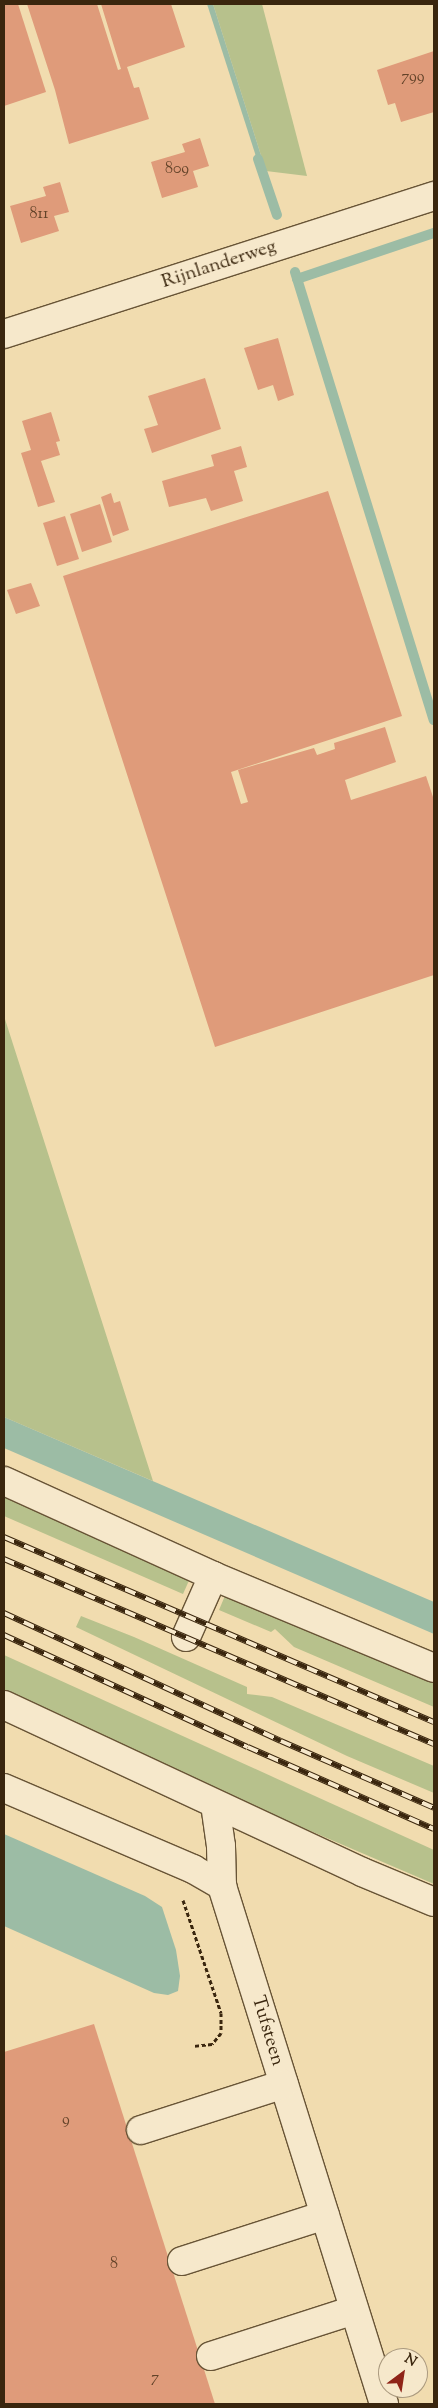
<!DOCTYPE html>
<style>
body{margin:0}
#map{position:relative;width:438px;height:2408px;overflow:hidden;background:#f1dcaf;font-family:"Sorts Mill Goudy",serif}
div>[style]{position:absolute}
.green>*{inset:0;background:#b7c18c}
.water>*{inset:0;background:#9cbca5}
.stream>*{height:10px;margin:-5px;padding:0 5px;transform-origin:5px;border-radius:5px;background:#9cbca5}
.building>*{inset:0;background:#df9b7a}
.path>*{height:3px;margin-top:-1.5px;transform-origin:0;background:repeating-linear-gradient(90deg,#3a260e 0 4px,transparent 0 6.5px)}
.roads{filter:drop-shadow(1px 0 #685436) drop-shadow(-1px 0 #685436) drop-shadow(0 1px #685436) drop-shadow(0 -1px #685436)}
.minor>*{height:28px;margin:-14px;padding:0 14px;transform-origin:14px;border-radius:14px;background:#f6e8cb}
.rail>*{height:5.5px;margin-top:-2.75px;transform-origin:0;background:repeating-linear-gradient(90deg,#f6e8cb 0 11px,#3a260e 0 22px);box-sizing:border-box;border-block:1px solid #3a260e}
span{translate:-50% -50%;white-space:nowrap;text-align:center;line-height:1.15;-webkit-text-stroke:4px #f6e8cb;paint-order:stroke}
.number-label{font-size:16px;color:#634329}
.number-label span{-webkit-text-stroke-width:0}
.street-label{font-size:19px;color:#3a260e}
.frame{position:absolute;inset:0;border:5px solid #3a260e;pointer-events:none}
.north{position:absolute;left:378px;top:2348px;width:50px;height:50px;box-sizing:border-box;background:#f6e8cb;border:1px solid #ab9a7f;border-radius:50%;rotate:31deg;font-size:14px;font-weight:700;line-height:20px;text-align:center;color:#3a260e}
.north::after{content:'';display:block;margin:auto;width:18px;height:22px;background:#8f2418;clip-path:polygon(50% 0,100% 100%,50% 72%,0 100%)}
</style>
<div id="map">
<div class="green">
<i style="clip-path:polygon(213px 4px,262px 4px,307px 176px,266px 171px)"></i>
<i style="clip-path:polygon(4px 1016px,128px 1403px,153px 1481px,4px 1417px)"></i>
<i style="clip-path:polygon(4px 1492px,191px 1576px,183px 1594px,4px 1516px)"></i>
<i style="clip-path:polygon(227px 1591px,434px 1677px,434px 1707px,294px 1647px,275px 1629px,271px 1632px,219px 1610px)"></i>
<i style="clip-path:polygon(81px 1616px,134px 1637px,247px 1687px,247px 1694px,272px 1697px,434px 1766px,434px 1793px,347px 1756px,76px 1627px)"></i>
<i style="clip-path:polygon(4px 1655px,434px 1850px,434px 1884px,250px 1805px,4px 1692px)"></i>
</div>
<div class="water">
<i style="clip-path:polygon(207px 4px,213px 4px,266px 171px,261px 172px)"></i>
<i style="clip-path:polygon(4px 1417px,434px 1602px,434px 1634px,4px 1448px)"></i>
<i style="clip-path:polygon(4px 1834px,145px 1896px,162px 1907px,176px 1950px,180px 1976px,178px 1991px,168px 1995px,154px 1993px,4px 1926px)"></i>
</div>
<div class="stream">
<i style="left:258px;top:159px;width:59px;rotate:71.3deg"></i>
<i style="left:295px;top:272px;width:469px;rotate:72.8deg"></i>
<i style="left:297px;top:279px;width:145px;rotate:-18.6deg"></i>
</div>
<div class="building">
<i style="clip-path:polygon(4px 4px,18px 4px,46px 92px,4px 106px)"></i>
<i style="clip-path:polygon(27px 4px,97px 4px,118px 70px,121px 69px,101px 4px,171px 4px,185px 47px,127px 67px,134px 88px,139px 87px,149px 119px,69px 144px,55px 90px)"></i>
<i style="clip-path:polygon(434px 51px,434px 112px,401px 122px,395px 103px,388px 105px,377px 70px)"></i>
<i style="clip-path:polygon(200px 138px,209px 166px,193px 171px,198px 187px,162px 198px,151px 162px,185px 152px,182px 144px)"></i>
<i style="clip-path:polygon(60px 182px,69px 212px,54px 216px,59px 231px,21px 243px,10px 206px,46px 196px,43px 187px)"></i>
<i style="clip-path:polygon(278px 338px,294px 395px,278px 401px,273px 385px,258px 390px,244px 348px)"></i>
<i style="clip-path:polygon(205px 378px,221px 429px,152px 453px,144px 429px,158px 425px,148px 396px)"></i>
<i style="clip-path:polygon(51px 412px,60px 441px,56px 442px,60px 455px,41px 461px,55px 502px,38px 507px,21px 453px,31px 450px,22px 421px)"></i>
<i style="clip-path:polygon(241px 446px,247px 467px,234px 471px,243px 501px,211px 511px,206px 498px,169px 507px,162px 481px,214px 466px,211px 455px)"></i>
<i style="clip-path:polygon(328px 491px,402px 716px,231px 772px,241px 804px,248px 802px,238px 770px,314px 748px,317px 755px,335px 749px,334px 743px,385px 727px,396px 762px,345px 780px,351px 800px,426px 776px,434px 800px,434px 975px,215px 1047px,63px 576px)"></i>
<i style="clip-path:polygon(111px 493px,114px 503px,120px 501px,129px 530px,113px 536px,101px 497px)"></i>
<i style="clip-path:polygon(100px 504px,112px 542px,82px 552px,70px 514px)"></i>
<i style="clip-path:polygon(65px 516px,79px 559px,57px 566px,43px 523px)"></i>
<i style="clip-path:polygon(31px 583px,40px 606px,16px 614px,7px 590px)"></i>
<i style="clip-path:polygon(94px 2024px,215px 2404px,4px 2404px,4px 2052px)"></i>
</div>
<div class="path">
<i style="left:183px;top:1900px;width:119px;rotate:71.4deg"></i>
<i style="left:221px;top:2013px;width:20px;rotate:90deg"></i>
<i style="left:221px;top:2033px;width:14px;rotate:129deg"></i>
<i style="left:212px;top:2044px;width:18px;rotate:174deg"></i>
</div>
<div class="roads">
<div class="minor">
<i style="left:4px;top:334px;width:452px;rotate:-17.8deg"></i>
<i style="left:4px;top:1481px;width:230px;rotate:24.4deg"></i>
<i style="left:213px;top:1576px;width:239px;rotate:22.6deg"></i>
<i style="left:186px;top:1637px;width:67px;rotate:-66.1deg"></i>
<i style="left:4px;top:1705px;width:395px;rotate:25deg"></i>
<i style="left:362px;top:1872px;width:78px;rotate:22.6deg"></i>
<i style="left:4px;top:1788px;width:206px;rotate:23.2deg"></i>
<i style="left:193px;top:1869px;width:34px;rotate:30deg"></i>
<i style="left:215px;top:1804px;width:42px;rotate:81.9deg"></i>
<i style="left:221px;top:1846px;width:40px;rotate:88.6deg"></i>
<i style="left:222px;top:1886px;width:543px;rotate:72.63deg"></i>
<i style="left:141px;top:2130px;width:150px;rotate:-17.8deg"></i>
<i style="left:182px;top:2261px;width:150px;rotate:-17.8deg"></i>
<i style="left:211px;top:2356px;width:150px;rotate:-17.8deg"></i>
</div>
</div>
<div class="rail">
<i style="left:4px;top:1537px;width:468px;rotate:23.3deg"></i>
<i style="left:4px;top:1559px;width:468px;rotate:23.3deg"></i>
<i style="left:4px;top:1613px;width:305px;rotate:24.8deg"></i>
<i style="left:281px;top:1741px;width:167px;rotate:23.6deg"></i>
<i style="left:4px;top:1635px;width:268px;rotate:24.7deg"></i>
<i style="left:248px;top:1747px;width:203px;rotate:23.8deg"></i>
</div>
<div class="number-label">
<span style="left:413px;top:78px">799</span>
<span style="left:177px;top:170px">809</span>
<span style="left:39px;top:215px">811</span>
<span style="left:66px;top:2121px">9</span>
<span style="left:114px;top:2265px">8</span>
<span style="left:155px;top:2379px">7</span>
</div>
<div class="street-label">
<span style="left:219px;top:265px;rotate:-18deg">Rijnlanderweg</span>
<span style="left:267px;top:2031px;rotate:73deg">Tufsteen</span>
</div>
<div class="frame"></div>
<div class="north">N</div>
</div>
